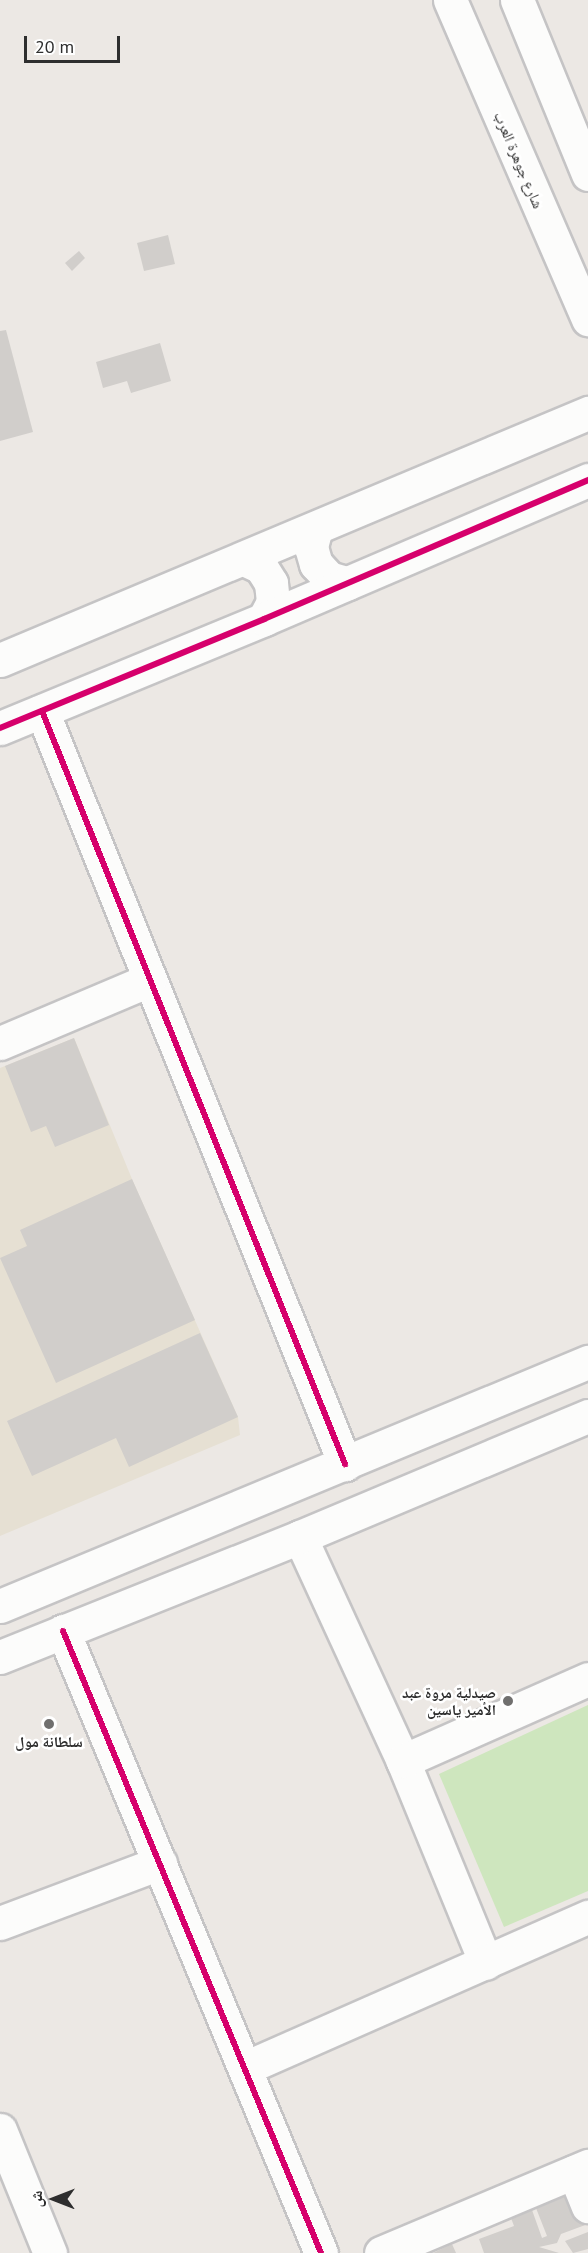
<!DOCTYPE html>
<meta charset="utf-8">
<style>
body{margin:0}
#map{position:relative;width:588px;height:2253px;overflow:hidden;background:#ece8e4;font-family:"PT Sans","Noto Naskh Arabic",sans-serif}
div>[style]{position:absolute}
.education>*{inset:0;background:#e6e0d3}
.green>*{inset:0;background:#cee6be}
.building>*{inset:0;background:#d1cecb}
.roads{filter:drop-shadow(2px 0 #c5c4c5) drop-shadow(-2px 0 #c5c4c5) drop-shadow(0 2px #c5c4c5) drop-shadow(0 -2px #c5c4c5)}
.street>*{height:33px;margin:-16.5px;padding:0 16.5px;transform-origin:16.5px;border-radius:16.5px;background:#fcfcfb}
.secondary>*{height:33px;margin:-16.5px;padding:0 16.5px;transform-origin:16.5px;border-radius:16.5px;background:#fcfcfb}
.cycleway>*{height:6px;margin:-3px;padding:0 3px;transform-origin:3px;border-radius:3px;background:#d6006c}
.dots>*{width:16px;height:16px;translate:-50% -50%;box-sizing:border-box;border:3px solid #fff;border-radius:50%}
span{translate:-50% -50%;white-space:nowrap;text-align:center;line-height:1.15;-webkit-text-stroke:5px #fff;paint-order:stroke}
.street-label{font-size:15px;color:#2e2e2e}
.poi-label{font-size:15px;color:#2e2e2e;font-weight:700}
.right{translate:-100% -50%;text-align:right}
.north{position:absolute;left:24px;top:2169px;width:60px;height:60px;-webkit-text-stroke:4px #fff;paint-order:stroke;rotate:270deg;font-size:16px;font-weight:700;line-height:24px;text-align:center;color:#2e2e2e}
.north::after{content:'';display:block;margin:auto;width:21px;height:27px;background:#2e2e2e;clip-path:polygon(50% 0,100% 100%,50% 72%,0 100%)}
.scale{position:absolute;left:24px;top:36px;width:96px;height:27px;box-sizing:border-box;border:3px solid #2e2e2e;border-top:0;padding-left:8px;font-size:18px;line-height:21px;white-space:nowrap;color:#2e2e2e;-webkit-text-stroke:4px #fff;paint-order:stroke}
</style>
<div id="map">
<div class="education">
<i style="clip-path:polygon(74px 1038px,132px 1179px,238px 1417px,240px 1435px,0 1536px,0 1068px)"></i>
</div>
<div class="green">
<i style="clip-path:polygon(588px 1705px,588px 1891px,504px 1927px,439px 1774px)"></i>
</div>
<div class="building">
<i style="clip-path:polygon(168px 235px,175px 264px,144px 271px,137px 243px)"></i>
<i style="clip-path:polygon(79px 251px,85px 258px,72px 271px,65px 263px)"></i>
<i style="clip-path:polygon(6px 330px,33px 432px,0 441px,0 331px)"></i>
<i style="clip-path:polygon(160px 343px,171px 381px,131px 393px,127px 381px,103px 388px,96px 362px)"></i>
<i style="clip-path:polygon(74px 1038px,109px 1125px,55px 1147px,46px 1126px,31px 1132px,5px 1066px)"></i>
<i style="clip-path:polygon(132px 1179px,195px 1320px,56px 1383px,0 1258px,27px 1246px,20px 1230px)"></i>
<i style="clip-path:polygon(200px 1333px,238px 1417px,129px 1467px,116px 1438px,32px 1476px,7px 1421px)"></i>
<i style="clip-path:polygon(576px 2187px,588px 2224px,561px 2234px,557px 2243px,539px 2247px,559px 2253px,484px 2253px,479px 2239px,514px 2226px,511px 2218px,532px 2210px,542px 2238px,547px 2236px,534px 2203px)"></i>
<i style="clip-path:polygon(588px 2232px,588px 2249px,573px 2253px,565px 2241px)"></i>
<i style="clip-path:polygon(452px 2244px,456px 2253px,433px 2253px)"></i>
</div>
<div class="roads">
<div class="street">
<i style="left:450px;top:0;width:348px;rotate:66.6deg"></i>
<i style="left:517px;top:0;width:188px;rotate:67.8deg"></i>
<i style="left:300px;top:1537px;width:247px;rotate:65.3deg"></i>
<i style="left:403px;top:1761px;width:218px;rotate:67.7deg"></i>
<i style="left:63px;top:1631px;width:673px;rotate:67.47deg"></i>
<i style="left:403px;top:1761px;width:202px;rotate:-23.9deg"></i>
<i style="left:0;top:1923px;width:171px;rotate:-20.6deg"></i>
<i style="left:245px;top:2068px;width:375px;rotate:-23.8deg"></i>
<i style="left:0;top:2130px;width:133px;rotate:67.9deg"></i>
<i style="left:574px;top:2172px;width:37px;rotate:68deg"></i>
<i style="left:381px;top:2253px;width:225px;rotate:-22.8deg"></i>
</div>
<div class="secondary">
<i style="left:316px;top:528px;width:20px;rotate:105deg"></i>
<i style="left:311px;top:547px;width:18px;rotate:74deg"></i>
<i style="left:316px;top:564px;width:19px;rotate:47deg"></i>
<i style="left:329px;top:578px;width:19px;rotate:16deg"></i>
<i style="left:244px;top:559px;width:19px;rotate:25deg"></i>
<i style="left:261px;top:567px;width:19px;rotate:58deg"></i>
<i style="left:271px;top:583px;width:19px;rotate:84deg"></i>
<i style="left:273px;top:602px;width:19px;rotate:118deg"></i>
<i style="left:0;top:660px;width:638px;rotate:-22.79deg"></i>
<i style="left:42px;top:711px;width:812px;rotate:68.08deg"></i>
<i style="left:0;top:728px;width:286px;rotate:-22.4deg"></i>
<i style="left:264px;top:619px;width:353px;rotate:-23.2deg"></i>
<i style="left:0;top:1043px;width:162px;rotate:-22.9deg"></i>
<i style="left:0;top:1606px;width:637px;rotate:-22.54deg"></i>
<i style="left:0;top:1657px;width:323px;rotate:-21.8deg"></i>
<i style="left:300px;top:1537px;width:312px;rotate:-22.8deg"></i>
</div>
</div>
<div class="cycleway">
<i style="left:42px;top:711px;width:812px;rotate:68.08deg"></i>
<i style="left:0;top:728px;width:286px;rotate:-22.4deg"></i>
<i style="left:264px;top:619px;width:353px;rotate:-23.2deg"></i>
<i style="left:63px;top:1631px;width:673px;rotate:67.47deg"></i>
</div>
<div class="dots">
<i style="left:508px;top:1701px;background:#706f6e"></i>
<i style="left:49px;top:1724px;background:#706f6e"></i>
</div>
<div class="street-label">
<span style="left:519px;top:160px;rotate:67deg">شارع جوهرة العرب</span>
</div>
<div class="poi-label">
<span class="right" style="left:496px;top:1701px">صيدلية مروة عبد<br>الأمير ياسين</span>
<span style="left:49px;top:1742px">سلطانة مول</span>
</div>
<div class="north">ش</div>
<div class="scale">20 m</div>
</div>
